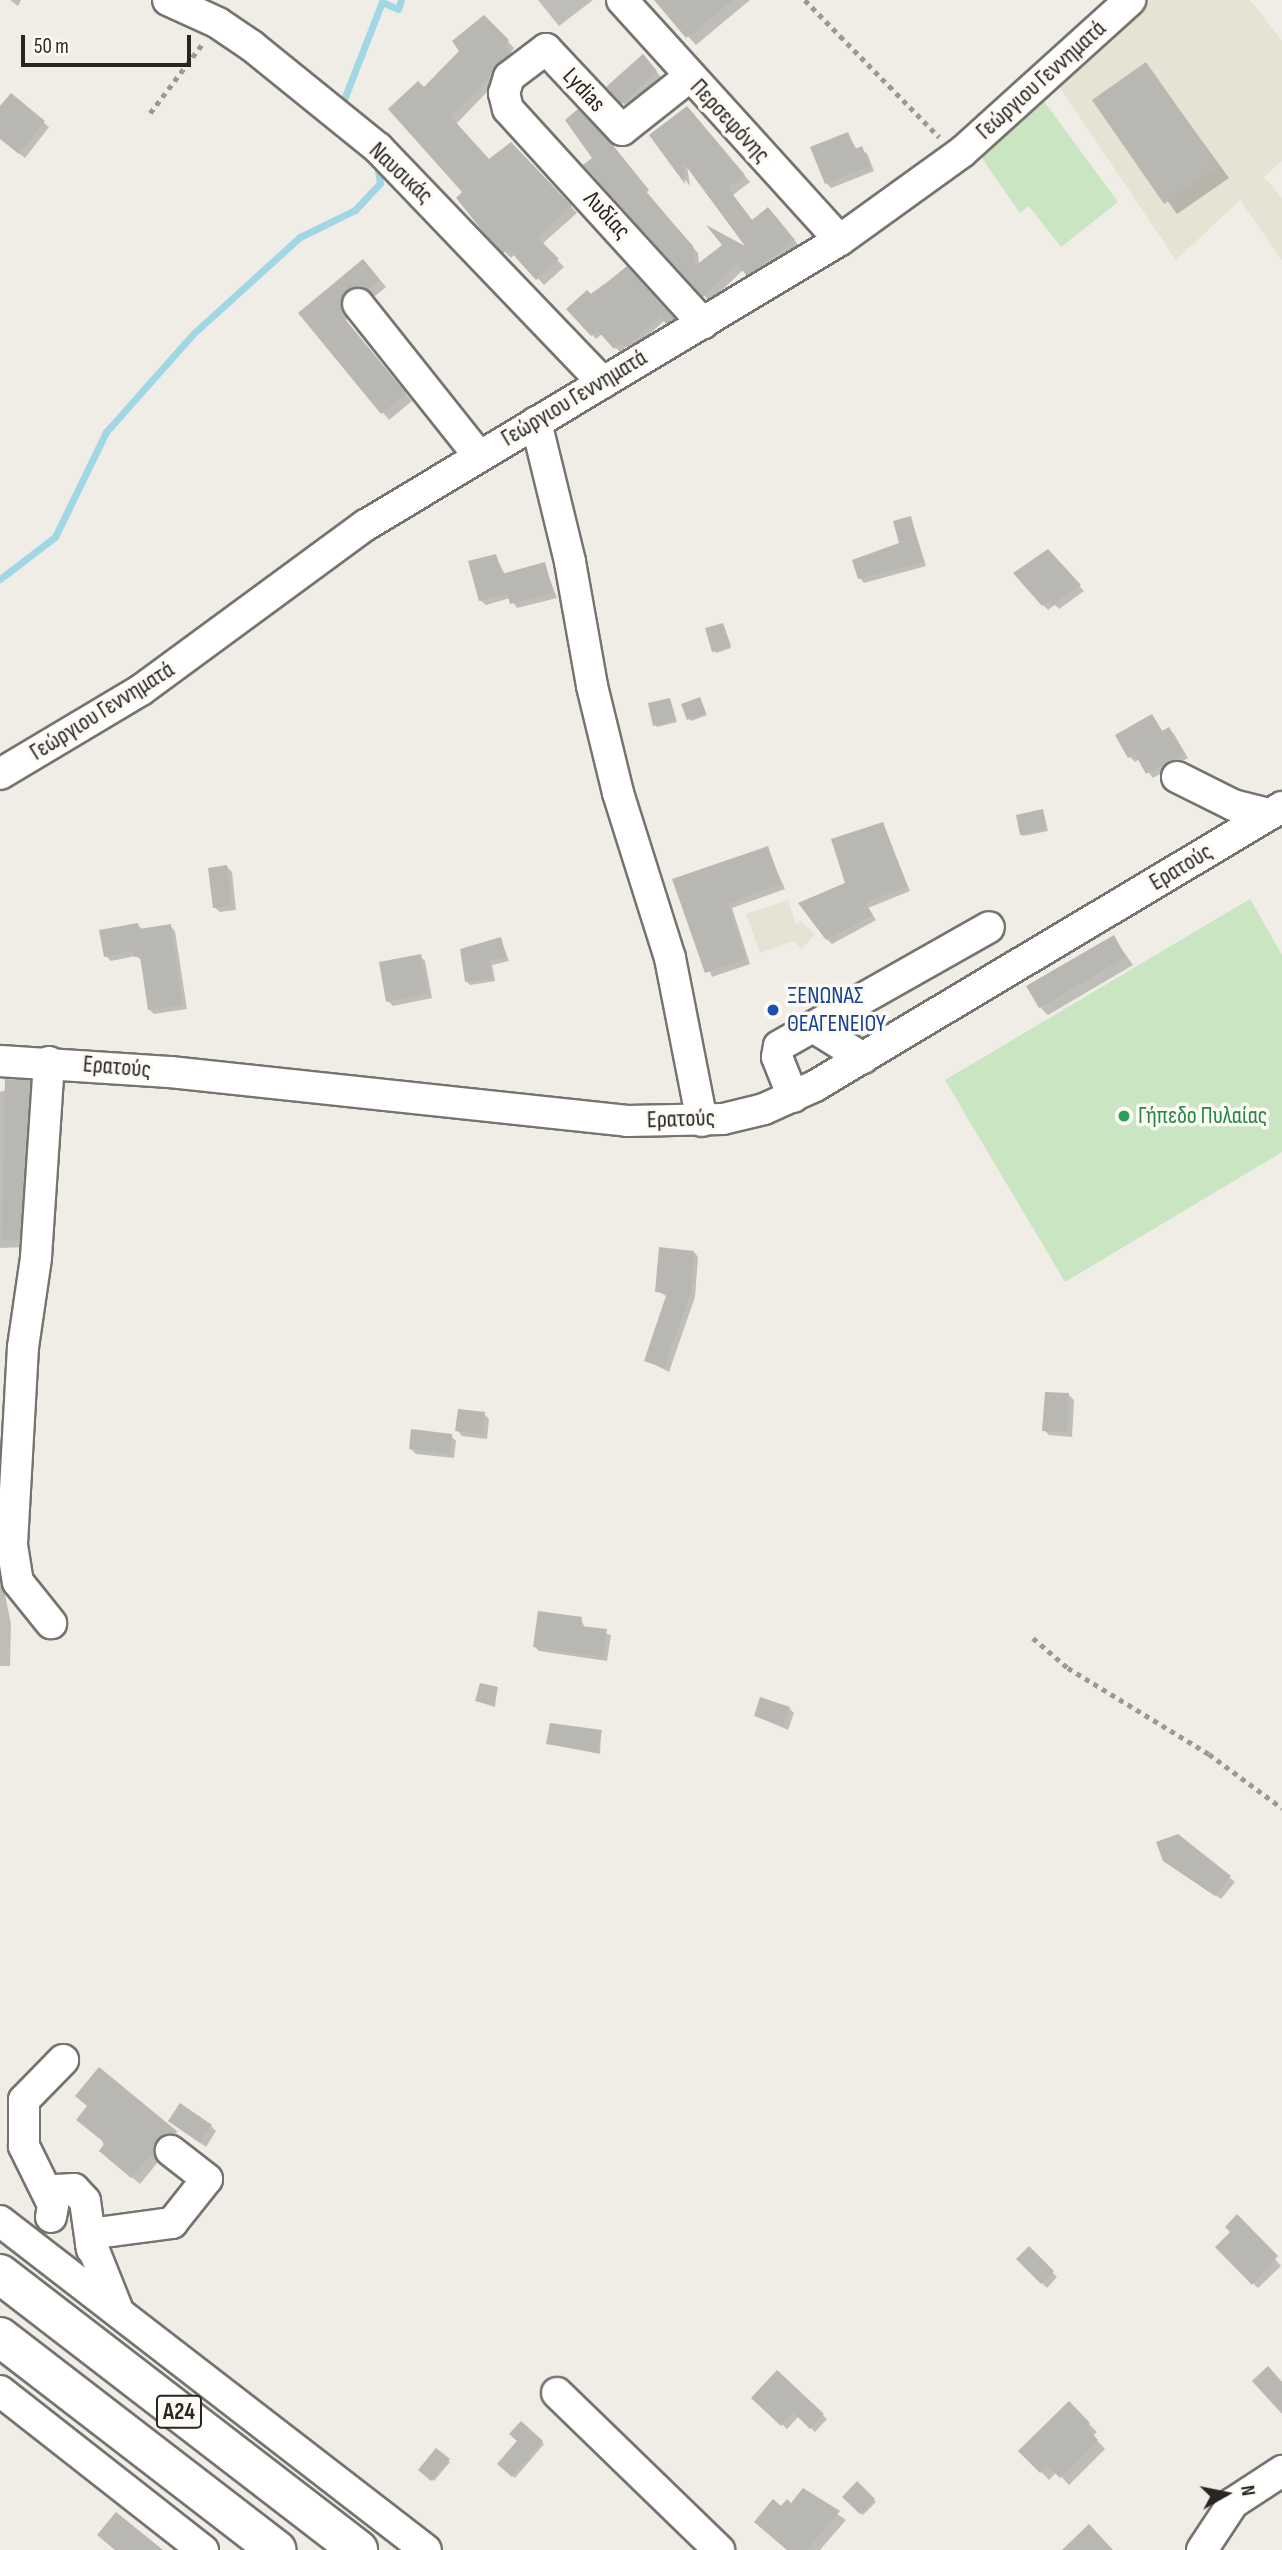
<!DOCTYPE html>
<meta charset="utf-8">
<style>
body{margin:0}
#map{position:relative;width:1282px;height:2550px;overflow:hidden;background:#efede6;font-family:"Sofia Sans Condensed",sans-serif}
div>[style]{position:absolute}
.built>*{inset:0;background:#e6e2d4}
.green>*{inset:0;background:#cae5c1}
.shadow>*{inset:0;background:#0003}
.stream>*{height:7px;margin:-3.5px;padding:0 3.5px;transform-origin:3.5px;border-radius:3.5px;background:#a1d7e5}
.building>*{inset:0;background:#b9b7b1}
.path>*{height:4.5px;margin-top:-2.25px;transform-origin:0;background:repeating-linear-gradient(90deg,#9a9993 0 5px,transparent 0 10px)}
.roads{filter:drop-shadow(2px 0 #76746e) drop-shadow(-2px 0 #76746e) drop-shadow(0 2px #76746e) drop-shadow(0 -2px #76746e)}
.minor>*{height:30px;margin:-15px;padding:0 15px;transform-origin:15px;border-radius:15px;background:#fff}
.highway>*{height:38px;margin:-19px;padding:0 19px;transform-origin:19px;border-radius:19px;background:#fff}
.dots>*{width:19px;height:19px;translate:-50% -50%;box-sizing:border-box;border:4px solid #fdfbf4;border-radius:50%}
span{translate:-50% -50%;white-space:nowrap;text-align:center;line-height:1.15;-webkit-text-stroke:7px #fdfbf4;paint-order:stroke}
.shield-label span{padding:2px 5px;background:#fdfbf4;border:2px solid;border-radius:5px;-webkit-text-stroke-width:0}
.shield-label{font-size:23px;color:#272623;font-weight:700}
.street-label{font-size:24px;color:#272623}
.transit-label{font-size:24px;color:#164399}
.left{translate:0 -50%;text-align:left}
.leisure-label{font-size:24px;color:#27864d}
.north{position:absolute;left:1191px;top:2459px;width:70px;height:70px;-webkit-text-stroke:5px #fdfbf4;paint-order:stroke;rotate:81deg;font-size:19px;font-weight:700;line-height:28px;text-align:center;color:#272623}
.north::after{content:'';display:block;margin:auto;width:24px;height:32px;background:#272623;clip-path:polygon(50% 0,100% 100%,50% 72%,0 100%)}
.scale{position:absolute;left:21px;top:35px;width:170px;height:32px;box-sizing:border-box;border:4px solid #272623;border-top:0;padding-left:9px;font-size:21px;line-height:24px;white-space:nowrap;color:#272623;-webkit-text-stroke:5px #fdfbf4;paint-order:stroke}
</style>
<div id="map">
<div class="built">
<i style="clip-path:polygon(1150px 0,1250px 0,1282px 41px,1282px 161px,1264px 177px,1282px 198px,1282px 260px,1240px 200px,1176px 260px,1059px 86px)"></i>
<i style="clip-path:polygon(788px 900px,796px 925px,801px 921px,815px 934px,802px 949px,793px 941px,760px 953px,746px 914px)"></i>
</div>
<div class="green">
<i style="clip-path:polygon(1043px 100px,1118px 202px,1061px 247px,1029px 206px,1020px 213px,981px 157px)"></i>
<i style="clip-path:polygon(1250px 899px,1282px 955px,1282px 1152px,1065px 1282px,945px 1080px)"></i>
</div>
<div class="shadow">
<i style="clip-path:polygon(10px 0,21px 0,18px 6px)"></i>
<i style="clip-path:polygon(538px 0,593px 0,559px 26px)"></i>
<i style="clip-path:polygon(655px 0,750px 0,696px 45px)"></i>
<i style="clip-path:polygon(484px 17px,514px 48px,510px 54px,517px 61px,456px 124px,489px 161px,511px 145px,577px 213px,542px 244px,564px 267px,544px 285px,515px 254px,511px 258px,485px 232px,424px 90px,461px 51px)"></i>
<i style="clip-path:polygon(648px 62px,661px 77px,628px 108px,609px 88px)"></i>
<i style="clip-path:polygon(1146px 64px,1229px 178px,1177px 214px,1095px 100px)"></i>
<i style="clip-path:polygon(11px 95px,49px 127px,25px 158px,0 138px,0 109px)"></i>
<i style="clip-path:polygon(693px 114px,750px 182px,733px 195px,753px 222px,774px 215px,799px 246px,754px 280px,744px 269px,710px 302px,586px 166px,594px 159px,584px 117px,698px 253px,699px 265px,751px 251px,687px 165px,690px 186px,651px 136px)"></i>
<i style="clip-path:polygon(848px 134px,857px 150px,867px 153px,874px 171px,831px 188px,826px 183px)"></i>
<i style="clip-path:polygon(370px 268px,386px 287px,375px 296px,364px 293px,353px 297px,346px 322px,412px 401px,389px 420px,300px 313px)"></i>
<i style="clip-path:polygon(627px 268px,678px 324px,672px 328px,665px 320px,632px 350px,627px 346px,620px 352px,602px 334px,596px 339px,569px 309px)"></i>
<i style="clip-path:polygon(911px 518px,926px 566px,864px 583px,860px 578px,901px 545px)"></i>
<i style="clip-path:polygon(1047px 551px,1084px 591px,1059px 609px,1055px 605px,1048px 610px,1043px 605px)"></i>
<i style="clip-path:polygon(496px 556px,505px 575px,544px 564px,557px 598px,517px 608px,510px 598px,486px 605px,480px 600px)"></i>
<i style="clip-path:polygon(724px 627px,731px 648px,716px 653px,714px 651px)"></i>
<i style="clip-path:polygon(700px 699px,707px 715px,691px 721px,689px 719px)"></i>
<i style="clip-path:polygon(670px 700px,677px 722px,657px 727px,655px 725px)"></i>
<i style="clip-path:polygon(1152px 716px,1163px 732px,1169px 729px,1174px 734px,1188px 758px,1153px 778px,1139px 759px,1135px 762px,1130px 757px)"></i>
<i style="clip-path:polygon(1043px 811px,1048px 831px,1023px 836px,1021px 834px)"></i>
<i style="clip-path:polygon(883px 824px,910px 891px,868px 908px,876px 920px,832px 944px,827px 939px,847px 884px)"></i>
<i style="clip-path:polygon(767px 848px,785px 889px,732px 908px,750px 964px,712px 977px,674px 880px)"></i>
<i style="clip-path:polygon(227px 867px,232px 872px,236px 910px,220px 912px,214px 907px)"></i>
<i style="clip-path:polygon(138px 925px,143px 930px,170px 926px,175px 931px,187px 1009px,154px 1014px,149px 1009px,142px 960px,135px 956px,111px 961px,106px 956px)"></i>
<i style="clip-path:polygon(1114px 938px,1133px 965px,1048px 1015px,1040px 1007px)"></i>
<i style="clip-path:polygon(501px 939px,509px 961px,492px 965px,495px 981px,470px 985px,467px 982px)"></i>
<i style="clip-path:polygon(420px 956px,425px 961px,432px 998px,393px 1006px,388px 1001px)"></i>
<i style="clip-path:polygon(29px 1082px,37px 1090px,27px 1247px,0 1248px,0 1092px)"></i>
<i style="clip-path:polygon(694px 1252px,698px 1257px,695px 1297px,669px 1372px,646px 1360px,668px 1297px,657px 1291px)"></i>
<i style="clip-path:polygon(1069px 1395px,1074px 1400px,1072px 1437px,1049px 1435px,1044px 1430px)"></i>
<i style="clip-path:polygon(484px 1414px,489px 1419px,487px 1439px,462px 1436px,457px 1430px)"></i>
<i style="clip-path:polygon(451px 1436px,456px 1441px,454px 1458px,416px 1454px,411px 1449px)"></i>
<i style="clip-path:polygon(0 1569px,11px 1624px,10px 1666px,0 1666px)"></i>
<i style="clip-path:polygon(581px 1619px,585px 1628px,611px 1635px,607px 1661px,539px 1651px,534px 1646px)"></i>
<i style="clip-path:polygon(497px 1688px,495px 1707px,477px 1701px)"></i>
<i style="clip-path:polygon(789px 1708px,794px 1713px,788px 1730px,756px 1716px)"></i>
<i style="clip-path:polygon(601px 1732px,600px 1754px,548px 1744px)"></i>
<i style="clip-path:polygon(1178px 1836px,1235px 1882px,1221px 1899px,1170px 1865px)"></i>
<i style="clip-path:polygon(99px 2070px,184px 2140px,165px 2148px,163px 2167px,158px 2162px,140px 2184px,109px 2159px,89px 2107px)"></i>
<i style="clip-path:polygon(176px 2126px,211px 2126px,216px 2131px,206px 2147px)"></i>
<i style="clip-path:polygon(1242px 2222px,1281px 2266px,1258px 2288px,1217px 2247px)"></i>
<i style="clip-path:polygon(1029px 2249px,1057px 2277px,1047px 2288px,1018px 2259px)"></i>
<i style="clip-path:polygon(777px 2372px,827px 2419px,815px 2432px,799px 2416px,787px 2429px,754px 2398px)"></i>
<i style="clip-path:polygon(1069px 2404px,1097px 2432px,1093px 2436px,1105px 2449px,1069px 2485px,1057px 2472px,1049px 2480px,1021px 2451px)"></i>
<i style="clip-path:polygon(521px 2423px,544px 2444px,515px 2478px,500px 2464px,519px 2441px)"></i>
<i style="clip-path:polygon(437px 2450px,450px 2462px,434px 2481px,420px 2470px)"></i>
<i style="clip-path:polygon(857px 2484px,876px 2502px,863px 2515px,844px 2497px)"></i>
<i style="clip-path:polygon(804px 2491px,846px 2520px,820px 2550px,788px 2550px,781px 2509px,791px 2505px)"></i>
</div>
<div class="stream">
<i style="left:341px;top:107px;width:113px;rotate:-68.7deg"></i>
<i style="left:382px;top:2px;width:17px;rotate:24deg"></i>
<i style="left:398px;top:9px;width:9px;rotate:-72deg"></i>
<i style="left:0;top:579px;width:69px;rotate:-37.4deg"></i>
<i style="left:55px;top:537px;width:117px;rotate:-64.1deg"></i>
<i style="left:106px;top:432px;width:132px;rotate:-48.4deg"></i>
<i style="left:194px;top:333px;width:143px;rotate:-42.2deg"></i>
<i style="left:300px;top:237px;width:61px;rotate:-26.1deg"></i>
<i style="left:355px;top:210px;width:37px;rotate:-47deg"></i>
<i style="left:380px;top:183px;width:20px;rotate:-99deg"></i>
</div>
<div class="building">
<i style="clip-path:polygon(654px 0,733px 0,686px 38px)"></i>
<i style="clip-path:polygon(484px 15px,509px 40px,504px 46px,512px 53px,451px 117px,489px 159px,511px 142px,572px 206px,537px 237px,559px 259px,536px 280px,508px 249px,503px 253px,484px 233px,456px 198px,462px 192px,388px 109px,418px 81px,424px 87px,459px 51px,452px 41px)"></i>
<i style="clip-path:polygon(643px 54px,657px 71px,622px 104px,606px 87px)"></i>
<i style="clip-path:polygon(1146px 62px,1219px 166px,1164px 204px,1092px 100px)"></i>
<i style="clip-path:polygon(11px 93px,45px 121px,19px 154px,0 139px,0 106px)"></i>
<i style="clip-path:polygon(687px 106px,745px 175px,728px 188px,752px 220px,768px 207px,795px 240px,747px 276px,737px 264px,703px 297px,583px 165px,592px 158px,565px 120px,578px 109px,612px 144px,649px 190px,646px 193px,693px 246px,695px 266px,722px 245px,706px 225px,745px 246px,683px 162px,685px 184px,649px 135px)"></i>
<i style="clip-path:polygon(848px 132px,855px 149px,862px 146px,870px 166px,825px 184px,810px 147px)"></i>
<i style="clip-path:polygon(363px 259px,380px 280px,368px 290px,356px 287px,347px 291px,340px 313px,406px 393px,381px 414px,298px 313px)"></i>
<i style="clip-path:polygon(627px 266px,675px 319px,666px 324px,660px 316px,626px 347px,621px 342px,614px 349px,597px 330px,591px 336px,566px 309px,587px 290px,592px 295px)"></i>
<i style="clip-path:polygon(911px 516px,923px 562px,858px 579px,852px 560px,899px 543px,893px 521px)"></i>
<i style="clip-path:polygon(1048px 549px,1081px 585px,1052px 605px,1050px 600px,1042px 606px,1013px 573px)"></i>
<i style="clip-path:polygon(496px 554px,502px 574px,545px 562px,553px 592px,510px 604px,507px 593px,479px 601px,468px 561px)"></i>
<i style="clip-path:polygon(723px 623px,731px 646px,712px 652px,705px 628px)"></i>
<i style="clip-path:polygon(700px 697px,706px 713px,687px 720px,681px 704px)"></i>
<i style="clip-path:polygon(670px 698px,676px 720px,653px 726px,648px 703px)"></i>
<i style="clip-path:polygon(1152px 714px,1162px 731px,1169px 727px,1184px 753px,1146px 774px,1135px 754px,1128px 758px,1115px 735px)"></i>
<i style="clip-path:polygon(1043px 809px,1047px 829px,1020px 835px,1016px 815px)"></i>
<i style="clip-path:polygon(883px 822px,907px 886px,865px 903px,873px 915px,826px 940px,798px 903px,845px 883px,831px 839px)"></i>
<i style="clip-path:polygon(768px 846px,781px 884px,728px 903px,746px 959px,705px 973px,672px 879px)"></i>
<i style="clip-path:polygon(227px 865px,232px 906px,213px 908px,208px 868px)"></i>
<i style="clip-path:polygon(138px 923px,139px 929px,171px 924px,183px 1005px,148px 1010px,140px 956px,134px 957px,133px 951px,104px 957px,99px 930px)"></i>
<i style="clip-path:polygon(1114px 935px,1126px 957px,1039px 1008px,1026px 986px)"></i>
<i style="clip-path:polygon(501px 937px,506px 957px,489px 961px,492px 978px,465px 982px,460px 949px)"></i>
<i style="clip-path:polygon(421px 954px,428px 993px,386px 1002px,379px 962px)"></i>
<i style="clip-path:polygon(5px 1079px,30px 1080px,20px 1240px,2px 1239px)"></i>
<i style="clip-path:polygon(659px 1247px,694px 1251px,691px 1292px,664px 1368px,644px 1361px,667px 1293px,655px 1292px)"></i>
<i style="clip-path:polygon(1045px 1392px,1069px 1393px,1067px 1432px,1042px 1431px)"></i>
<i style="clip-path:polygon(458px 1409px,485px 1412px,482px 1434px,455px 1431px)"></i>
<i style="clip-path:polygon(411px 1429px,452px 1434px,450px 1454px,409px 1449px)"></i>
<i style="clip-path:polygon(538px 1611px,582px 1617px,581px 1626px,607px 1629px,603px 1657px,533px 1647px)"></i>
<i style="clip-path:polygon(480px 1683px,498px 1687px,494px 1706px,475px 1701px)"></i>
<i style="clip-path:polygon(760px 1697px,790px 1707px,783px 1726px,754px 1716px)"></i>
<i style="clip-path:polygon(550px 1723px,602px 1730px,598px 1752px,546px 1744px)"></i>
<i style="clip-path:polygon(1178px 1834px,1231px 1876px,1215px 1896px,1163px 1861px,1156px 1842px)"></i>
<i style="clip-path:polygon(99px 2067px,178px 2132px,158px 2140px,156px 2159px,149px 2156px,131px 2178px,99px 2151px,105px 2143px,76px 2120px,87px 2106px,75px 2096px)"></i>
<i style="clip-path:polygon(180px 2103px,212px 2125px,200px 2143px,168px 2121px)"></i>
<i style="clip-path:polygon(1237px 2214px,1278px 2256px,1252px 2285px,1215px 2247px,1230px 2232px,1225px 2227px)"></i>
<i style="clip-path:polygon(1029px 2246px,1054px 2271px,1041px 2284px,1016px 2259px)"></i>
<i style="clip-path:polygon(1268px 2366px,1282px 2382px,1282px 2414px,1252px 2381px)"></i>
<i style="clip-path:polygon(777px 2370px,824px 2414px,810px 2429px,793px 2412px,781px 2426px,751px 2398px)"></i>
<i style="clip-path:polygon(1069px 2401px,1090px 2423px,1086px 2427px,1098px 2440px,1060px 2478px,1047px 2465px,1040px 2473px,1018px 2451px)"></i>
<i style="clip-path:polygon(521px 2421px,543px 2441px,512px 2477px,497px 2464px,517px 2441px,509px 2434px)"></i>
<i style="clip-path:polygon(436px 2448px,450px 2459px,431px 2481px,418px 2470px)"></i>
<i style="clip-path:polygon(857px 2481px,875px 2499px,860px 2514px,842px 2497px)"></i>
<i style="clip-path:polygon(803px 2488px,840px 2511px,807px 2550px,787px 2550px,754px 2522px,773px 2499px,781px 2506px,787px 2499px,791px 2503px)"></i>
<i style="clip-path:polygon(116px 2512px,163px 2550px,115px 2550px,97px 2535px)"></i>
<i style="clip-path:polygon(1089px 2524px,1113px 2550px,1062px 2550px)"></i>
</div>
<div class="path">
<i style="left:805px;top:0;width:192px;rotate:45.6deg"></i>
<i style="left:150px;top:113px;width:88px;rotate:-52.9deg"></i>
<i style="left:1033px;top:1638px;width:46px;rotate:40.6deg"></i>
<i style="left:1068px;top:1668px;width:165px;rotate:31.4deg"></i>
<i style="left:1209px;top:1754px;width:91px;rotate:36.5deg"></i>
</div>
<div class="roads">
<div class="minor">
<i style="left:168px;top:0;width:55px;rotate:24.7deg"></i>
<i style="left:218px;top:23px;width:41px;rotate:34.1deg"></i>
<i style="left:252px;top:46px;width:162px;rotate:39deg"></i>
<i style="left:378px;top:148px;width:325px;rotate:46.2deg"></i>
<i style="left:622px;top:0;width:324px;rotate:47.8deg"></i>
<i style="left:689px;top:77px;width:85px;rotate:141.7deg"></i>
<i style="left:622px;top:130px;width:111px;rotate:-133.2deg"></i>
<i style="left:546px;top:49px;width:46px;rotate:142.9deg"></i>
<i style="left:509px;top:77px;width:17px;rotate:107deg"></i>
<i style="left:504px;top:93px;width:16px;rotate:76deg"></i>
<i style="left:508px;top:109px;width:290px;rotate:47.7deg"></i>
<i style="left:358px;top:304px;width:193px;rotate:51.5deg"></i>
<i style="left:536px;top:422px;width:144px;rotate:76.3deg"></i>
<i style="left:570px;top:562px;width:126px;rotate:79.9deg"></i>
<i style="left:592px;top:686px;width:110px;rotate:76.3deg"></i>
<i style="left:618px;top:793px;width:173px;rotate:72.5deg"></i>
<i style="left:670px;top:958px;width:166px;rotate:78.9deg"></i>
<i style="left:0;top:774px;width:164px;rotate:-30.8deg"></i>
<i style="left:141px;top:690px;width:279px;rotate:-36.3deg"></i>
<i style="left:366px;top:525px;width:553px;rotate:-31.02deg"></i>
<i style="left:840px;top:240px;width:150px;rotate:-35.8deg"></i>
<i style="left:962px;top:152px;width:227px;rotate:-42.1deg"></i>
<i style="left:1177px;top:777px;width:63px;rotate:26.6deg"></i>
<i style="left:1233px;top:805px;width:38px;rotate:14deg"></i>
<i style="left:813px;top:1027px;width:59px;rotate:31.8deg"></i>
<i style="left:0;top:1061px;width:170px;rotate:3.7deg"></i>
<i style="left:170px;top:1072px;width:460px;rotate:6.1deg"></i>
<i style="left:627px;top:1121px;width:96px;rotate:-1.2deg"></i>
<i style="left:723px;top:1119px;width:42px;rotate:-13.7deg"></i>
<i style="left:764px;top:1109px;width:56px;rotate:-24.3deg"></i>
<i style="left:815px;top:1086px;width:544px;rotate:-30.86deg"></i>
<i style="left:49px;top:1062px;width:196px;rotate:93.8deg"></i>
<i style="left:36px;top:1258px;width:90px;rotate:98.3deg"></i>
<i style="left:23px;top:1347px;width:198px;rotate:93.2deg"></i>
<i style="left:12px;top:1545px;width:37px;rotate:81deg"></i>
<i style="left:18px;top:1582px;width:53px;rotate:51.2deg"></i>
<i style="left:793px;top:1097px;width:43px;rotate:-111.8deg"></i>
<i style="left:777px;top:1057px;width:11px;rotate:-80deg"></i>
<i style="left:779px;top:1046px;width:241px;rotate:-29.5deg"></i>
<i style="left:53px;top:2205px;width:66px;rotate:-116.2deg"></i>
<i style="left:24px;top:2146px;width:46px;rotate:-90deg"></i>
<i style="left:24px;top:2100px;width:56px;rotate:-45.7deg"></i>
<i style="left:51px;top:2217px;width:27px;rotate:-80deg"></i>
<i style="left:56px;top:2190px;width:18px;rotate:-3deg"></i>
<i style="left:74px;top:2189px;width:16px;rotate:47deg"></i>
<i style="left:85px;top:2201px;width:49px;rotate:81.9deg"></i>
<i style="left:0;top:2221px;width:538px;rotate:37.68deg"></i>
<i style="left:117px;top:2308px;width:70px;rotate:-111.8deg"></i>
<i style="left:91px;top:2243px;width:12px;rotate:-59deg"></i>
<i style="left:97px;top:2233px;width:76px;rotate:-7.6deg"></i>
<i style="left:172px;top:2223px;width:56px;rotate:-51.5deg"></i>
<i style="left:207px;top:2179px;width:46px;rotate:-142.1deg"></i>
<i style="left:0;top:2391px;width:258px;rotate:38.1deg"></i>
<i style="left:557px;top:2393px;width:226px;rotate:44.1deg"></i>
<i style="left:1202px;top:2550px;width:56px;rotate:-56.6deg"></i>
<i style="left:1233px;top:2503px;width:59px;rotate:-33.1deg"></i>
</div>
<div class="highway">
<i style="left:0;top:2274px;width:452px;rotate:37.6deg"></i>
<i style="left:0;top:2337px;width:349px;rotate:37.6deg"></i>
</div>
</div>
<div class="dots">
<i style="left:773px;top:1010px;background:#1a4fb4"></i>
<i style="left:1124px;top:1116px;background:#2e9e5b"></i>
</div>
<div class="shield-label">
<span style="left:179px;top:2412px">Α24</span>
</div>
<div class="street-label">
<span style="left:1041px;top:80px;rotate:-42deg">Γεώργιου Γεννηματά</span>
<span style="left:584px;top:90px;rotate:47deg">Lydias</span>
<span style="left:730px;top:121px;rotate:47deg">Περσεφόνης</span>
<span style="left:401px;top:173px;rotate:43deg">Ναυσικάς</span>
<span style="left:607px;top:215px;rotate:47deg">Λυδίας</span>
<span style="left:574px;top:398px;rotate:-31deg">Γεώργιου Γεννηματά</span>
<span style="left:102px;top:711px;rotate:-32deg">Γεώργιου Γεννηματά</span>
<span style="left:1181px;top:867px;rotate:-31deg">Ερατούς</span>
<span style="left:117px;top:1067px;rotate:5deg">Ερατούς</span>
<span style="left:681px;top:1119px;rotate:-2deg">Ερατούς</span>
</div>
<div class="transit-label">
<span class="left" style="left:787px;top:1010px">ΞΕΝΩΝΑΣ<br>ΘΕΑΓΕΝΕΙΟΥ</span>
</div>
<div class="leisure-label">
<span class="left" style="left:1138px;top:1116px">Γήπεδο Πυλαίας</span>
</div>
<div class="north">N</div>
<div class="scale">50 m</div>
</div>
